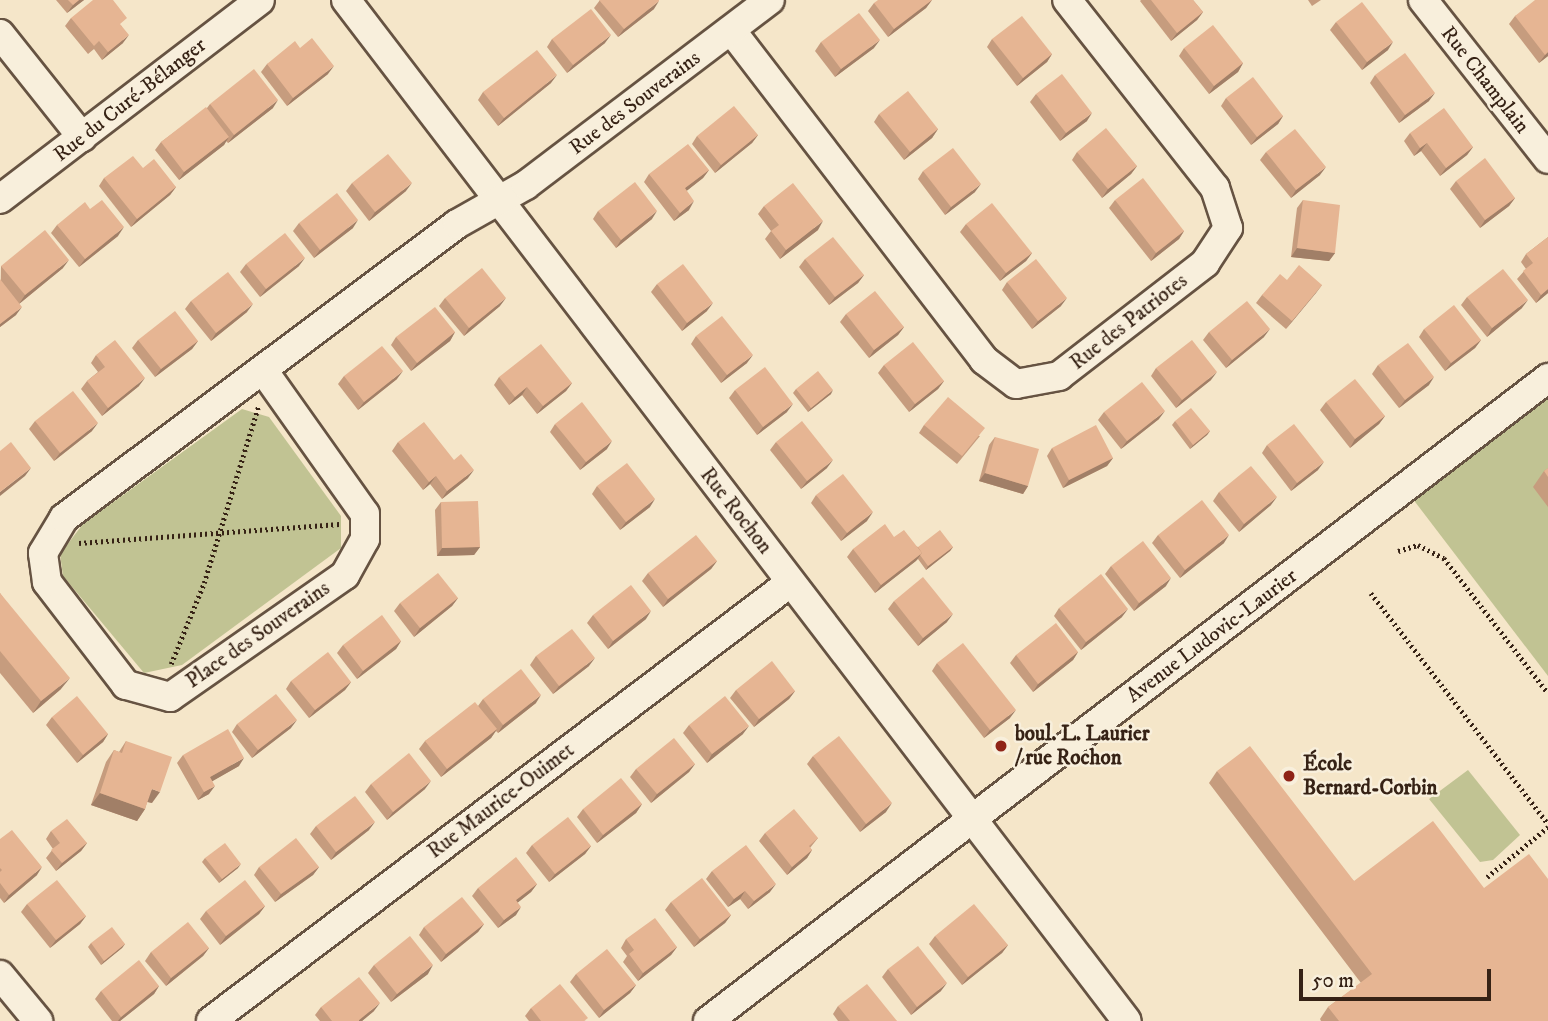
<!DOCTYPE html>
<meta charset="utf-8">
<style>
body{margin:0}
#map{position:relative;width:1548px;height:1021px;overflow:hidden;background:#f5e6c9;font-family:"IM FELL DW Pica",serif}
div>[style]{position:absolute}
.green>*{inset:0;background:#c1c393}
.path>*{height:4.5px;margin-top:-2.25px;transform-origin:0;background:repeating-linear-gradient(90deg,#362215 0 2px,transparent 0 5.5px)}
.roads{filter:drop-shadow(2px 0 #665342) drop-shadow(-2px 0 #665342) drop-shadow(0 2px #665342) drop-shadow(0 -2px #665342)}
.minor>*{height:28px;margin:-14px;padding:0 14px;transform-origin:14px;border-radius:14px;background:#f8efdc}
.wall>*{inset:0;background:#c69c7e}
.shaded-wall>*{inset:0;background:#a17f67}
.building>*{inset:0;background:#e6b593}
.dots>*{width:19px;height:19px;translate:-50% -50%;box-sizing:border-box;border:4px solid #f8efdc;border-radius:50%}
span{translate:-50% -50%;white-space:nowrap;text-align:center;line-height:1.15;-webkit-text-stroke:5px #f8efdc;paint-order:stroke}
.street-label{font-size:21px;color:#362215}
.poi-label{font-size:21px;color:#362215;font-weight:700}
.left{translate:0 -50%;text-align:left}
.scale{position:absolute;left:1299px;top:969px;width:192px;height:32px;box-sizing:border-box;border:4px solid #362215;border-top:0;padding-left:9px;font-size:21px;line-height:24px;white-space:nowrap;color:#362215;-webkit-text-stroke:5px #f8efdc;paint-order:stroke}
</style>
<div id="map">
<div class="green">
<i style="clip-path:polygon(1548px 378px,1548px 676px,1406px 490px)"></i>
<i style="clip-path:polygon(242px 409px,269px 417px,341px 516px,341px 548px,182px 665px,144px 673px,63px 576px,60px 554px,83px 524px)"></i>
<i style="clip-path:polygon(1468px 770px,1520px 835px,1493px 860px,1480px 862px,1429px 799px)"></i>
</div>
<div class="path">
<i style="left:79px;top:543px;width:261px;rotate:-4.2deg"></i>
<i style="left:1398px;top:551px;width:21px;rotate:-17deg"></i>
<i style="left:1418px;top:545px;width:29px;rotate:27deg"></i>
<i style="left:1444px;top:558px;width:170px;rotate:52.4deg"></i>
<i style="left:1371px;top:593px;width:291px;rotate:52.5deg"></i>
<i style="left:171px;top:664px;width:87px;rotate:-67.8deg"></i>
<i style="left:204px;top:583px;width:184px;rotate:-72.9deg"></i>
<i style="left:1487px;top:877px;width:79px;rotate:-39.3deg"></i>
</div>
<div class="roads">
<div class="minor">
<i style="left:346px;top:0;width:1285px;rotate:52.59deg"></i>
<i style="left:1423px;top:0;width:202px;rotate:51.8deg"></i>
<i style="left:731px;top:30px;width:416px;rotate:52.5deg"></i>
<i style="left:984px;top:360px;width:40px;rotate:37deg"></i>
<i style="left:1016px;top:384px;width:44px;rotate:-10.5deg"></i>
<i style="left:1059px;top:376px;width:185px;rotate:-37.7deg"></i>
<i style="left:1205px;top:263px;width:42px;rotate:-56.7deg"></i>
<i style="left:1228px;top:228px;width:42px;rotate:-108deg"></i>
<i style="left:1215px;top:188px;width:239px;rotate:-128.2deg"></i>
<i style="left:0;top:34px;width:132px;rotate:51.5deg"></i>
<i style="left:0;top:199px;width:327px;rotate:-37.4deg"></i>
<i style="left:263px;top:370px;width:176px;rotate:54.7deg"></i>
<i style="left:365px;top:514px;width:25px;rotate:90deg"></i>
<i style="left:365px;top:539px;width:41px;rotate:119.1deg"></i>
<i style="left:345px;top:575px;width:213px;rotate:145.1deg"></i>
<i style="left:170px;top:697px;width:46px;rotate:-164.7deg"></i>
<i style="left:126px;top:685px;width:130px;rotate:-127.5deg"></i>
<i style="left:47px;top:582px;width:29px;rotate:-98deg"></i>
<i style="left:43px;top:553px;width:41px;rotate:-59deg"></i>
<i style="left:64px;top:518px;width:491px;rotate:-36.8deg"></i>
<i style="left:457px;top:224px;width:79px;rotate:-29.5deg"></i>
<i style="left:526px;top:185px;width:306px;rotate:-37.2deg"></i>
<i style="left:0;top:975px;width:60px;rotate:50.4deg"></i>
<i style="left:211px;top:1021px;width:727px;rotate:-37.12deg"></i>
<i style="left:708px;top:1021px;width:1058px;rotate:-37.43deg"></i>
</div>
</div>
<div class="wall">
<i style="clip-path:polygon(56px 0,84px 0,67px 13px)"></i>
<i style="clip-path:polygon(600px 0,654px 9px,618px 37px,594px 8px)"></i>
<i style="clip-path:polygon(932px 0,926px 8px,888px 37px,868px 11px,874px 3px)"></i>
<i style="clip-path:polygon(1141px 0,1193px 0,1203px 12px,1197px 20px,1171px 41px,1140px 1px)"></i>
<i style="clip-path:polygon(1308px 0,1321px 0,1312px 6px)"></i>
<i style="clip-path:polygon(1548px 0,1548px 56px,1539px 63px,1509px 24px,1515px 16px)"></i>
<i style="clip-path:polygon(71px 18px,122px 26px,123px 43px,102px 60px,94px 49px,88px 54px,65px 26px)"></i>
<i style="clip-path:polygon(1336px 22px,1388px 50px,1362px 70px,1330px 30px)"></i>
<i style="clip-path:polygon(552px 39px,605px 43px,567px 73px,547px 47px)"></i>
<i style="clip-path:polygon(992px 39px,1052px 54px,1047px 62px,1017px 86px,987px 47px)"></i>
<i style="clip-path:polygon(821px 42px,874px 48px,835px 77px,815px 51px)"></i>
<i style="clip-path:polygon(300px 48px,328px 74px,287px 106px,261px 72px,267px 64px)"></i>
<i style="clip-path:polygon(1184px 48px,1243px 63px,1238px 72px,1209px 94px,1179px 56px)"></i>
<i style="clip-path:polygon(1375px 75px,1429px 101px,1399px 123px,1370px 83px)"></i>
<i style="clip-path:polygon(551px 83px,498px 126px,478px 100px,483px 92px)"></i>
<i style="clip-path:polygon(1036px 94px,1087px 121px,1060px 141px,1030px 102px)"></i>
<i style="clip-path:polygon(1226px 98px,1283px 116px,1278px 124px,1251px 145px,1221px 106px)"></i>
<i style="clip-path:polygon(210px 104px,273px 108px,228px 143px,226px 141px,224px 145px,179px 180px,155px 150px,161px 142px,207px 108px)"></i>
<i style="clip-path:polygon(879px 114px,938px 129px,932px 138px,904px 160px,874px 122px)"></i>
<i style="clip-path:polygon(1410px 133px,1473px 147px,1467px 155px,1440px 176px,1421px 151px,1414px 156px,1404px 141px)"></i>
<i style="clip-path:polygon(758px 135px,752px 143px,715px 173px,692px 144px,697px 136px)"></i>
<i style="clip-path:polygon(1077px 152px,1137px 166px,1131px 174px,1102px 198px,1072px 160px)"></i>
<i style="clip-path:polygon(1266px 152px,1320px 175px,1291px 198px,1260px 160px)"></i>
<i style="clip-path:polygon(143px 168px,176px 187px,170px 195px,131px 227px,99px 186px,104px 178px)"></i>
<i style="clip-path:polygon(709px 170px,703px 178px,686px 191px,689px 210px,674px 221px,644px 182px,649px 174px)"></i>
<i style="clip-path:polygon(923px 171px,975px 192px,945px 215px,918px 179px)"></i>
<i style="clip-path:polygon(1456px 181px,1515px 198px,1509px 206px,1480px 228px,1450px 189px)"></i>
<i style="clip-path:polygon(352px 183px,406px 191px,369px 221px,346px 191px)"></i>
<i style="clip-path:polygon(1115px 200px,1184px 231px,1179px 239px,1151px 261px,1109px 208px)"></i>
<i style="clip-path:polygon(1303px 200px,1335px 253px,1329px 261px,1291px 257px,1297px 208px)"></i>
<i style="clip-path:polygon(764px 206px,818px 230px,780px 259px,765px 239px,771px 231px,758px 214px)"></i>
<i style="clip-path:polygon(90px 209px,118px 236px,79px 267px,51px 233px,57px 225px)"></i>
<i style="clip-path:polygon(598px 211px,652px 219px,616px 248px,593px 219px)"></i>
<i style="clip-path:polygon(299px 223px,353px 228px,314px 258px,293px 231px)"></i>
<i style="clip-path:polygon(966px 224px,1032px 253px,1026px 261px,1000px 281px,960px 232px)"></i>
<i style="clip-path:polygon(1548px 237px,1548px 293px,1536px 303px,1517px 279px,1526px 269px,1521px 262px,1526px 254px)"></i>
<i style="clip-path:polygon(805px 259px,864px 275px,858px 283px,829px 305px,799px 267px)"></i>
<i style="clip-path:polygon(246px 264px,299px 266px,260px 297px,240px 272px)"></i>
<i style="clip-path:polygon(1px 266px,63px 268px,19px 304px,16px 315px,0 327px)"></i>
<i style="clip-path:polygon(1287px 280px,1322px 285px,1286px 329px,1256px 303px,1262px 295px)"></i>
<i style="clip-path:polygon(1007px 282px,1061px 306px,1032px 329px,1002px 290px)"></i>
<i style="clip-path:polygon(657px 284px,707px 311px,682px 331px,651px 292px)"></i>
<i style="clip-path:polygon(1467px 297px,1522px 308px,1487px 337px,1461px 305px)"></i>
<i style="clip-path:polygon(445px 298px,500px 306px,464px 336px,439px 306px)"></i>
<i style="clip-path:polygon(191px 301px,247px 312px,211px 341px,185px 309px)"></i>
<i style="clip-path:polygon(846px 314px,904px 327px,898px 335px,869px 358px,840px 322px)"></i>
<i style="clip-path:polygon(1424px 329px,1481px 340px,1475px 348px,1445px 371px,1419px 337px)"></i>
<i style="clip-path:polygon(455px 332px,450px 341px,411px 371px,391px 345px,396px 337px)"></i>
<i style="clip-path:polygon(1209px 332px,1264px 337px,1226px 368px,1203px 340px)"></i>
<i style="clip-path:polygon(696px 336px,747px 363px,721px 383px,691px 344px)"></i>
<i style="clip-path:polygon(138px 340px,198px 341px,192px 349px,155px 377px,132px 348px)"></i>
<i style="clip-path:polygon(96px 355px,139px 386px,102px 416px,81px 389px,87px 381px,98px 372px,91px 363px)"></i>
<i style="clip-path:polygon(884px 365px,944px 381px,938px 389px,909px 412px,878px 373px)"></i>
<i style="clip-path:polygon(1378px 365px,1429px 385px,1399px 408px,1372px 374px)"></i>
<i style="clip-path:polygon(1156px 368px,1211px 380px,1176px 408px,1151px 376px)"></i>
<i style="clip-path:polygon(344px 376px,397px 379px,358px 410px,338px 384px)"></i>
<i style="clip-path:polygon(499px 377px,572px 383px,566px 391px,537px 414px,522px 395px,509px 405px,494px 385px)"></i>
<i style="clip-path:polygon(796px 389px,831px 394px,808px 412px,793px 393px)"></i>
<i style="clip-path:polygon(735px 390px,787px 412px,757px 435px,729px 398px)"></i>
<i style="clip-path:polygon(1326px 402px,1385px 416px,1379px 424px,1350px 448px,1320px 410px)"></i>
<i style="clip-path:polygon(1104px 412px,1159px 419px,1121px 449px,1098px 420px)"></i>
<i style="clip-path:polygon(35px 421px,92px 431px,54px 461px,29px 429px)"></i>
<i style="clip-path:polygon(1175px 421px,1210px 431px,1207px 435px,1190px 449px,1172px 425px)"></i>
<i style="clip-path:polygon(555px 424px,607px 449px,580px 470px,550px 432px)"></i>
<i style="clip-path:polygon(924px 425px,980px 436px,957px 464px,919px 433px)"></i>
<i style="clip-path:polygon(995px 437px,1028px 486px,1023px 494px,979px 481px,989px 445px)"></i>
<i style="clip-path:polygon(398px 442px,468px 478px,442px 499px,430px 484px,423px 490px,392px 451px)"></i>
<i style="clip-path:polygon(776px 442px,827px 468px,801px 489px,770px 450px)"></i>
<i style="clip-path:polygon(1267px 445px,1318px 470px,1291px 491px,1262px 453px)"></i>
<i style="clip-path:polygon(1052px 448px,1113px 458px,1107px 466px,1063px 488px,1047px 456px)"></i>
<i style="clip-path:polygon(1548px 468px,1548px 507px,1533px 487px,1544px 471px)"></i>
<i style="clip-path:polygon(597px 486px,650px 507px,620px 530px,592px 494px)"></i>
<i style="clip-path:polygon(1219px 492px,1271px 505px,1239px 532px,1213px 501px)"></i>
<i style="clip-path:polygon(816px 495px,867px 521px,841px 541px,811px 503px)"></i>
<i style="clip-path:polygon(441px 502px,480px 547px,474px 555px,437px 556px,435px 510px)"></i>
<i style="clip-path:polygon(1158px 535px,1224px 543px,1180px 578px,1152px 543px)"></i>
<i style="clip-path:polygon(894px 537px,918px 547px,953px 547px,950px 551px,926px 570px,918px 559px,875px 593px,847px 557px,853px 549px)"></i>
<i style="clip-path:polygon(717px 561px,711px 569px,663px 607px,642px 581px,648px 573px)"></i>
<i style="clip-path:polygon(1111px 566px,1166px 586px,1134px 611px,1105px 574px)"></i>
<i style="clip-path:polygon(0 593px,61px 689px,33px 713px,0 673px)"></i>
<i style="clip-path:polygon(458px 598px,452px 606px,414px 637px,394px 611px,400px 603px)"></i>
<i style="clip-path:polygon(894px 601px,947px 622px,918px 646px,888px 609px)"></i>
<i style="clip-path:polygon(1059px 608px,1122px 617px,1081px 650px,1054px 616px)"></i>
<i style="clip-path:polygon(593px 615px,646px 619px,608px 649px,587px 623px)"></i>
<i style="clip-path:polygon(401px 641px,396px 649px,357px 679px,337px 653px,343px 645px)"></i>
<i style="clip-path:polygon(1078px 652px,1073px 660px,1033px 692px,1010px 663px,1016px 655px)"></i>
<i style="clip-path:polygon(536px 656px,589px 666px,553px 694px,530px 665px)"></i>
<i style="clip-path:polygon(937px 663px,1010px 718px,984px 738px,932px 671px)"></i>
<i style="clip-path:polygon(291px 681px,351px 682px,345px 690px,309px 718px,286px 689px)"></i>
<i style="clip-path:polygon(736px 690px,795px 691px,789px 699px,754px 727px,730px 698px)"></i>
<i style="clip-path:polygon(483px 699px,536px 703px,498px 733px,496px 731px,491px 738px,441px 777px,419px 749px,425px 741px,478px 706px)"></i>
<i style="clip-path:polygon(52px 717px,108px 734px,103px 742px,77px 763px,46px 725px)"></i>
<i style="clip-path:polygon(237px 724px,291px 728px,252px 758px,232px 732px)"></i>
<i style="clip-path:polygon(689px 725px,743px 734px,707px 763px,683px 733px)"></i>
<i style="clip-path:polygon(126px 741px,152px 803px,147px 802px,145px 809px,137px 821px,91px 805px,106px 762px,114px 750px,119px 752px)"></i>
<i style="clip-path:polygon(183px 755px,239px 766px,212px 781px,209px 794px,198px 800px,177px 763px)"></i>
<i style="clip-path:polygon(813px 756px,886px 812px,860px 832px,807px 764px)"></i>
<i style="clip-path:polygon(695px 764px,689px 772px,651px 803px,630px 777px,636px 769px)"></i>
<i style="clip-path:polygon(1217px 771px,1354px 881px,1548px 1021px,1321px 1021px,1320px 1019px,1328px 1007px,1361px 983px,1209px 783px)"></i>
<i style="clip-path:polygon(371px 784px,425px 789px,387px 820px,365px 792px)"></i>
<i style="clip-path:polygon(642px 804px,636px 813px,597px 843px,577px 817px,583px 809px)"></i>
<i style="clip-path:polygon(316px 826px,369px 830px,331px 860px,310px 834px)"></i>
<i style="clip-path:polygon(51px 831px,87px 843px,81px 851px,56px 871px,46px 858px,53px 849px,46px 839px)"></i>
<i style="clip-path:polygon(765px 833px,818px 838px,810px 848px,812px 850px,807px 858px,787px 875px,759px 841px)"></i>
<i style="clip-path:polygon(0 839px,37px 875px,4px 903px,0 898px)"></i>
<i style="clip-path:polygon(532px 845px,591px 846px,585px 854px,549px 882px,526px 853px)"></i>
<i style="clip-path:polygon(205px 858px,238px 868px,219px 883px,202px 862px)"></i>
<i style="clip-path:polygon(259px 867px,319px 867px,313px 875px,275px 902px,254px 875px)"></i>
<i style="clip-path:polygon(712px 871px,770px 892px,748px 909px,740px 899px,728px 907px,706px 879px)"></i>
<i style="clip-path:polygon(537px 884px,531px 892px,518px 902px,516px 915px,498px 928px,472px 896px,478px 888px)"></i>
<i style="clip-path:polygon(671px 902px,731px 915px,725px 923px,694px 947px,665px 910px)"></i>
<i style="clip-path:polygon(27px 904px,86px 916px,80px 924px,50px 948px,21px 912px)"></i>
<i style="clip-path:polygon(265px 906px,259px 914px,220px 945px,200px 919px,206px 911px)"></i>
<i style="clip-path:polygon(484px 924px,478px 932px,441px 962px,419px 935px,424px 927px)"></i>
<i style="clip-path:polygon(935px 936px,1008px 945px,1002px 953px,962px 985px,929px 944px)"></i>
<i style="clip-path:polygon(626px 939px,677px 947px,671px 955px,638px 981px,623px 962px,627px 956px,621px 948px)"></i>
<i style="clip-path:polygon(91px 943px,125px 944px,122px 948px,101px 965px,88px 947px)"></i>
<i style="clip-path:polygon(209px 948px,203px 956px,166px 986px,145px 961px,151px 952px)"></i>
<i style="clip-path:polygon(374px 965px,428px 974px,391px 1002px,368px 973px)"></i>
<i style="clip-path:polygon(888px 969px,941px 991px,911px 1015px,882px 977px)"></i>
<i style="clip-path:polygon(576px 974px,636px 985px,630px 993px,599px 1018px,570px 982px)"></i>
<i style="clip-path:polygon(159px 986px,154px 994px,120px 1021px,112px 1021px,95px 999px,101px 991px)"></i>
<i style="clip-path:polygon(838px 1006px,897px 1021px,838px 1021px,833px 1014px)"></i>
<i style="clip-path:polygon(321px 1007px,374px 1011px,362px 1021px,320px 1021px,315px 1015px)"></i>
<i style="clip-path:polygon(531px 1008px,586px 1021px,529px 1021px,525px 1016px)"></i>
</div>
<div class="shaded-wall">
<i style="clip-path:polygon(79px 0,84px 0,67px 13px,73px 5px)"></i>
<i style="clip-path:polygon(932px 0,926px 8px,888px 37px,894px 29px)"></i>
<i style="clip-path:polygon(659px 1px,654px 9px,618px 37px,624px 29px)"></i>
<i style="clip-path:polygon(1203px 12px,1197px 20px,1171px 41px,1177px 33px)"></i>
<i style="clip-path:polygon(129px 35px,123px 43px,102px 60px,108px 52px)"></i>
<i style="clip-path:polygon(611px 35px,605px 43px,567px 73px,573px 65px)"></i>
<i style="clip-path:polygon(880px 40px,874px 48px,835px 77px,841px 69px)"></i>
<i style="clip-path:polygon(1393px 42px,1388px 50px,1362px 70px,1367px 62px)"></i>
<i style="clip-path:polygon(1548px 52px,1548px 56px,1539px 63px,1545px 55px)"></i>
<i style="clip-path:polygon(1052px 54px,1047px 62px,1017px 86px,1023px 78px)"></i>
<i style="clip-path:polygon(1243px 63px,1238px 72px,1209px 94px,1214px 86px)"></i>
<i style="clip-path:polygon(334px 66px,328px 74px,287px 106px,293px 98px)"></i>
<i style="clip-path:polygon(557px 75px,551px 83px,498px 126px,504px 118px)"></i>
<i style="clip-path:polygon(1435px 93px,1429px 101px,1399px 123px,1405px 115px)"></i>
<i style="clip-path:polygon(278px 100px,273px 108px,228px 143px,234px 135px)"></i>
<i style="clip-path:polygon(1092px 113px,1087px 121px,1060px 141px,1066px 133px)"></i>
<i style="clip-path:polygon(1283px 116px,1278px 124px,1251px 145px,1257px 137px)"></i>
<i style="clip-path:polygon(938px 129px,932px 138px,904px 160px,910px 152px)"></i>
<i style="clip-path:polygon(758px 135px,752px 143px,715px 173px,721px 165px)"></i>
<i style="clip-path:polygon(229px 137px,224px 145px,179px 180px,184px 172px)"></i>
<i style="clip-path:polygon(1427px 143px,1421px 151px,1414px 156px,1420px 148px)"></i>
<i style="clip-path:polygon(1473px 147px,1467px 155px,1440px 176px,1446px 168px)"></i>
<i style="clip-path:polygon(1137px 166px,1131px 174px,1102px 198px,1108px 189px)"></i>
<i style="clip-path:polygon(1326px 167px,1320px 175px,1291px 198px,1296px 190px)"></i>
<i style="clip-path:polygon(709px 170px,703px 178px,679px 197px,685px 188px)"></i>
<i style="clip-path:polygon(412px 183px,406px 191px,369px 221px,375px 212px)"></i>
<i style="clip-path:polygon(981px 184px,975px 192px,945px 215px,951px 207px)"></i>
<i style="clip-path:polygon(176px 187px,170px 195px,131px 227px,137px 219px)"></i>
<i style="clip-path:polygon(1515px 198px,1509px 206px,1480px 228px,1485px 220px)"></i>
<i style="clip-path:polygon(694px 201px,689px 210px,674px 221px,680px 213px)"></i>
<i style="clip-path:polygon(657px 211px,652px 219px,616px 248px,621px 240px)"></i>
<i style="clip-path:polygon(358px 220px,353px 228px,314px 258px,320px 250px)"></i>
<i style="clip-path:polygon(823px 221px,818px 230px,780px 259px,786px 250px)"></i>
<i style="clip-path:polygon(124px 227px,118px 236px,79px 267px,85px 259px)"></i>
<i style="clip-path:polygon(1184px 231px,1179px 239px,1151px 261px,1156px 253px)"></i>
<i style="clip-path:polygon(1297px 248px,1335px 253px,1329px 261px,1291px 257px)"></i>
<i style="clip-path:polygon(1032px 253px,1026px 261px,1000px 281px,1006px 273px)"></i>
<i style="clip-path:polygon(305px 258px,299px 266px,260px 297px,266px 289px)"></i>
<i style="clip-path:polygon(69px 260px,63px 268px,19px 304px,25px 295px)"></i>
<i style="clip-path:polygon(864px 275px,858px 283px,829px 305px,835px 297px)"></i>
<i style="clip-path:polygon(1322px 285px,1316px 293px,1286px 329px,1292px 321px)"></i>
<i style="clip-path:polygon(1548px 289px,1548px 293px,1536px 303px,1541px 295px)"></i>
<i style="clip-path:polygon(506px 298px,500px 306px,464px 336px,469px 328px)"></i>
<i style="clip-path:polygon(1067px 298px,1061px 306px,1032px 329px,1038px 321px)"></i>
<i style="clip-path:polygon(1528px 300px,1522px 308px,1487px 337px,1492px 328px)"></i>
<i style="clip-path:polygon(713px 303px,707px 311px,682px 331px,687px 323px)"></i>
<i style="clip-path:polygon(253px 304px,247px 312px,211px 341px,216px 333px)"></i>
<i style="clip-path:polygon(22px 307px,16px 315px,0 327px,0 324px)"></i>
<i style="clip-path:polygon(904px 327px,898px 335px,869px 358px,874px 350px)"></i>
<i style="clip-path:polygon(1270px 329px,1264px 337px,1226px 368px,1232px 360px)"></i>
<i style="clip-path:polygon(455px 332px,450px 341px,411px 371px,417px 363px)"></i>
<i style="clip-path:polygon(1481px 340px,1475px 348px,1445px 371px,1451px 363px)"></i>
<i style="clip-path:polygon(198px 341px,192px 349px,155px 377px,161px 369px)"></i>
<i style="clip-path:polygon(753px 355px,747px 363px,721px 383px,727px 375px)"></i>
<i style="clip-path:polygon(403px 371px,397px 379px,358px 410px,364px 402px)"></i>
<i style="clip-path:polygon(1217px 372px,1211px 380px,1176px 408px,1182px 400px)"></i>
<i style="clip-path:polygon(1434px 377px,1429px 385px,1399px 408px,1405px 400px)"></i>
<i style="clip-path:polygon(145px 378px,139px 386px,102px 416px,108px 408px)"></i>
<i style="clip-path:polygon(944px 381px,938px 389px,909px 412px,915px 404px)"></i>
<i style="clip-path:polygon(572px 383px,566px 391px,537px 414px,543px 406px)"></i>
<i style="clip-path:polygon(527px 387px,522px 395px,509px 405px,515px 397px)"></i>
<i style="clip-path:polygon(833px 390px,831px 394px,808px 412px,811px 408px)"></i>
<i style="clip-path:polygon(793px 404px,787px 412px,757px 435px,763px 427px)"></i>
<i style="clip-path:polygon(1165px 411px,1159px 419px,1121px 449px,1127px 441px)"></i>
<i style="clip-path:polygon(1385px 416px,1379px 424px,1350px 448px,1355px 439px)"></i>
<i style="clip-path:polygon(98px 423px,92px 431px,54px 461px,60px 453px)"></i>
<i style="clip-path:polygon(1210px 431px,1207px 435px,1190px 449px,1193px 445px)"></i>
<i style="clip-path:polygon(612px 441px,607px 449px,580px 470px,586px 462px)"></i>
<i style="clip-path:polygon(1113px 458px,1107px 466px,1063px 488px,1069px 480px)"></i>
<i style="clip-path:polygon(833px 460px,827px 468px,801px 489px,807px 481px)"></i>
<i style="clip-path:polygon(1324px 462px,1318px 470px,1291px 491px,1297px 483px)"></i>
<i style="clip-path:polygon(31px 468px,25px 476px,0 496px,0 492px)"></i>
<i style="clip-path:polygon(474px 470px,468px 478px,442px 499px,447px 491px)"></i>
<i style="clip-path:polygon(985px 473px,1028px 486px,1023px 494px,979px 481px)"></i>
<i style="clip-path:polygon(436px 476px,430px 484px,423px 490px,429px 482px)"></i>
<i style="clip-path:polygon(1277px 497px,1271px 505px,1239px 532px,1244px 524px)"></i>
<i style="clip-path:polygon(655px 499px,650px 507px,620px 530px,626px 522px)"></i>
<i style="clip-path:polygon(873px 512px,867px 521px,841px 541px,847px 533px)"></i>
<i style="clip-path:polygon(1229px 535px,1224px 543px,1180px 578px,1185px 570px)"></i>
<i style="clip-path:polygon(480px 547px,474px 555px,437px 556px,442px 548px)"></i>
<i style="clip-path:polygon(953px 547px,950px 551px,926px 570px,928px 566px)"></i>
<i style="clip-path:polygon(922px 553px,916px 561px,875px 593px,881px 585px)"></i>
<i style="clip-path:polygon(717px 561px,711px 569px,663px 607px,668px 599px)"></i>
<i style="clip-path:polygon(1171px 578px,1166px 586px,1134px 611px,1139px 603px)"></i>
<i style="clip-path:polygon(458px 598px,452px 606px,414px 637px,420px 628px)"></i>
<i style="clip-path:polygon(1128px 609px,1122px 617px,1081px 650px,1086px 642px)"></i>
<i style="clip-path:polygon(651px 611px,646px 619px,608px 649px,613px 641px)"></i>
<i style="clip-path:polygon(953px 614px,947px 622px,918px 646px,923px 638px)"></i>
<i style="clip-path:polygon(401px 641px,396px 649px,357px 679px,363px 671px)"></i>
<i style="clip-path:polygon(1078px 652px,1073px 660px,1033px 692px,1038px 684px)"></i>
<i style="clip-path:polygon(595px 658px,589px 666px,553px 694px,559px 686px)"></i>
<i style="clip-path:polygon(70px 678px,61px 689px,33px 713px,41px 701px)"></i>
<i style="clip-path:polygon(351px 682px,345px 690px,309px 718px,315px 710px)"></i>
<i style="clip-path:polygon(795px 691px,789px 699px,754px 727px,759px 719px)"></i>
<i style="clip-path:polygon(541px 695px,536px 703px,498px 733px,503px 725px)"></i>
<i style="clip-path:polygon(1016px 710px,1010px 718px,984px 738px,990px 730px)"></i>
<i style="clip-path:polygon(297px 720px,291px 728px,252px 758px,258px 750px)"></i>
<i style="clip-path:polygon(749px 726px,743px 734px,707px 763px,712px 754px)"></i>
<i style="clip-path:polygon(497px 729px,491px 738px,441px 777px,447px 769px)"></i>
<i style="clip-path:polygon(108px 734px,103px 742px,77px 763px,83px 755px)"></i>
<i style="clip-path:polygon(244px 758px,239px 766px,204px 786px,210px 777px)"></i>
<i style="clip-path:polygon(695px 764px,689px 772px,651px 803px,657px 794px)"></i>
<i style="clip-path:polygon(431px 781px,425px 789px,387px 820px,393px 812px)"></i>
<i style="clip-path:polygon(215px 786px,209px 794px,198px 800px,204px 792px)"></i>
<i style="clip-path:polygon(152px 789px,160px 792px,152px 803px,144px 801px)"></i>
<i style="clip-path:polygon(100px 793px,145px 809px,137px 821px,91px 805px)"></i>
<i style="clip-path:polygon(892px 803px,886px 812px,860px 832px,866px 824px)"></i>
<i style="clip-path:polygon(642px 804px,636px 813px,597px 843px,603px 835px)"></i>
<i style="clip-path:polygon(375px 822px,369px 830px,331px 860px,336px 852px)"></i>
<i style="clip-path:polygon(87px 843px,81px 851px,56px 871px,62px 863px)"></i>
<i style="clip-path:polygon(591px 846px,585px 854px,549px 882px,555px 874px)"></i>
<i style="clip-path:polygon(812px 850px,807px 858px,787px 875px,792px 867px)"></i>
<i style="clip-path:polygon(241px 864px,238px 868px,219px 883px,222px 879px)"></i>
<i style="clip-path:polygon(42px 867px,37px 875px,4px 903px,9px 895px)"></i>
<i style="clip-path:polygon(319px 867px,313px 875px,275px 902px,281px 894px)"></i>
<i style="clip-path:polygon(537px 884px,531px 892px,511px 908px,516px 900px)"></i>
<i style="clip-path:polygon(776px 884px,770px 892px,748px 909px,754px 901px)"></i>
<i style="clip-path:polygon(745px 891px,740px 899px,728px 907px,734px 899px)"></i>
<i style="clip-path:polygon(265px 906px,259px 914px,220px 945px,226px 936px)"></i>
<i style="clip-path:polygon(521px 907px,516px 915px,498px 928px,504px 920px)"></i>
<i style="clip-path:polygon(731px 915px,725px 923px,694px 947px,700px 939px)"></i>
<i style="clip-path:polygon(86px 916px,80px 924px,50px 948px,56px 940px)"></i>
<i style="clip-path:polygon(484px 924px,478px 932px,441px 962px,446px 954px)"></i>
<i style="clip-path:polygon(125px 944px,122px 948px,101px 965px,104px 961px)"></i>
<i style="clip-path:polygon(1008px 945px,1002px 953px,962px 985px,968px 977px)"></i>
<i style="clip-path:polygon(677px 947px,671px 955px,638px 981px,643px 973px)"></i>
<i style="clip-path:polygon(209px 948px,203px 956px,166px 986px,171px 978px)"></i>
<i style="clip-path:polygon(433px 965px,428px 974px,391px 1002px,397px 994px)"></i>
<i style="clip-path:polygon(947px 983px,941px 991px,911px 1015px,917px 1007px)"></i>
<i style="clip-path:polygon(636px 985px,630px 993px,599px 1018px,604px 1010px)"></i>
<i style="clip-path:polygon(159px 986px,154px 994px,120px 1021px,118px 1021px,121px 1017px)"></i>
<i style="clip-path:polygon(380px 1003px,374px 1011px,362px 1021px,358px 1021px)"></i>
</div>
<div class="building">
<i style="clip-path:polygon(68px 0,79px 0,73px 5px)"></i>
<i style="clip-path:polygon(93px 0,113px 0,127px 18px,120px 24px,129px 35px,108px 52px,99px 41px,94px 46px,71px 18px)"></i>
<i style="clip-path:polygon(599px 0,659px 0,659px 1px,624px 29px)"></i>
<i style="clip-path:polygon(878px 0,932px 0,894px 29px,874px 3px)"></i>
<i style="clip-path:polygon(1151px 0,1193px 0,1203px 12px,1177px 33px)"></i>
<i style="clip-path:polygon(1535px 0,1548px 0,1548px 52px,1545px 55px,1515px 16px)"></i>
<i style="clip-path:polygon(1362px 2px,1393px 42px,1367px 62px,1336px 22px)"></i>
<i style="clip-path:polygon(591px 9px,611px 35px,573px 65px,552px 39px)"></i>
<i style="clip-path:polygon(859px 13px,880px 40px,841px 69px,821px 42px)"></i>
<i style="clip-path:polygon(1022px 16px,1052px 54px,1023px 78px,992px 39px)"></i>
<i style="clip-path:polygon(1213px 25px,1243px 63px,1214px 86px,1184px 48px)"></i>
<i style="clip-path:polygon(312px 38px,334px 66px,293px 98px,267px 64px,295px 41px,300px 48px)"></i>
<i style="clip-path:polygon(537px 50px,557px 75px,504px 118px,483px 92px)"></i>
<i style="clip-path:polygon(1405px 53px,1435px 93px,1405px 115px,1375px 75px)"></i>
<i style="clip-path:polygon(254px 69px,278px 100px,234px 135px,210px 104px)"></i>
<i style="clip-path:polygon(1062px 74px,1092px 113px,1066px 133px,1036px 94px)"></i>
<i style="clip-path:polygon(1253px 77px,1283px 116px,1257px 137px,1226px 98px)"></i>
<i style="clip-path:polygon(908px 91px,938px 129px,910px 152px,879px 114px)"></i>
<i style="clip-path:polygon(734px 106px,758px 135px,721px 165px,697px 136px)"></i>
<i style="clip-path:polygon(206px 107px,229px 137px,184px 172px,161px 142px)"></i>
<i style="clip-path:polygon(1444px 108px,1473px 147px,1446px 168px,1427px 143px,1420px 148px,1410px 133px)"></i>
<i style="clip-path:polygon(1106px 128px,1137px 166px,1108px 189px,1077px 152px)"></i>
<i style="clip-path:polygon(1295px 129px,1326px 167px,1296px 190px,1266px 152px)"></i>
<i style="clip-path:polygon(688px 144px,709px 170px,685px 188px,694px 201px,680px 213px,649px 174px)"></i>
<i style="clip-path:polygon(953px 148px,981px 184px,951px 207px,923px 171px)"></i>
<i style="clip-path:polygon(388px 154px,412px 183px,375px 212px,352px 183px)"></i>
<i style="clip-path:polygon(133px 156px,143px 168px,154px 159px,176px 187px,137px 219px,104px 178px)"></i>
<i style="clip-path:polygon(1485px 158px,1515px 198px,1485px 220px,1456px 181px)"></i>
<i style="clip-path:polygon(1143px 178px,1184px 231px,1156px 253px,1115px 200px)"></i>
<i style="clip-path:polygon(635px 182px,657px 211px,621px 240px,598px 211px)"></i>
<i style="clip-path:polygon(793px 183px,823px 221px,786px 250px,771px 231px,779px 225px,764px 206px)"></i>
<i style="clip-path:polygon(337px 193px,358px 220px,320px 250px,299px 223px)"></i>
<i style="clip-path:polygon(102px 200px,124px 227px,85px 259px,57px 225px,85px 202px,90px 209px)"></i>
<i style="clip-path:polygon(1303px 200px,1340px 205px,1335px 253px,1297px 248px)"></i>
<i style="clip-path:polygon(992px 203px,1032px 253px,1006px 273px,966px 224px)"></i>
<i style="clip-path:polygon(45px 230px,69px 260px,25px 295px,1px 266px)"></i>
<i style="clip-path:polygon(285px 233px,305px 258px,266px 289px,246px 264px)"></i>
<i style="clip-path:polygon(833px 237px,864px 275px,835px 297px,805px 259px)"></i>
<i style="clip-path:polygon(1548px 237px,1548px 289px,1541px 295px,1523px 271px,1533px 263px,1526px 254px)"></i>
<i style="clip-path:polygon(1036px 259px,1067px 298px,1038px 321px,1007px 282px)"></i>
<i style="clip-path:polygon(683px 264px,713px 303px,687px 323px,657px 284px)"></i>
<i style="clip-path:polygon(1299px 265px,1322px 285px,1292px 321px,1262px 295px,1280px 274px,1287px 280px)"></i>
<i style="clip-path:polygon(482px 268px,506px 298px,469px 328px,445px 298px)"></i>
<i style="clip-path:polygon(1503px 269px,1528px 300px,1492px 328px,1467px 297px)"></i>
<i style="clip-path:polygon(228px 272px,253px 304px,216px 333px,191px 301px)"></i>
<i style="clip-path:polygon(0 279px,22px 307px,0 324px)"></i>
<i style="clip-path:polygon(875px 291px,904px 327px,874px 350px,846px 314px)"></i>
<i style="clip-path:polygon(1247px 301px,1270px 329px,1232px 360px,1209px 332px)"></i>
<i style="clip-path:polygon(1454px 305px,1481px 340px,1451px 363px,1424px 329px)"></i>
<i style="clip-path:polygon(435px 307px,455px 332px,417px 363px,396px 337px)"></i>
<i style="clip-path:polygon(175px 311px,198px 341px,161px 369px,138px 340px)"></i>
<i style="clip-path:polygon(722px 316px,753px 355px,727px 375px,696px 336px)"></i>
<i style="clip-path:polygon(115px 340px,145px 378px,108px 408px,87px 381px,105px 367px,96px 355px)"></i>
<i style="clip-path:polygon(1192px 340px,1217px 372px,1182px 400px,1156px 368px)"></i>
<i style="clip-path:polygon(913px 342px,944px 381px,915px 404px,884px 365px)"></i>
<i style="clip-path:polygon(1408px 343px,1434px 377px,1405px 400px,1378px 365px)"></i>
<i style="clip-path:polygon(541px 344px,572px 383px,543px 406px,527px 387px,515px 397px,499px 377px)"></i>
<i style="clip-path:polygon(382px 346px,403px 371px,364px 402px,344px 376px)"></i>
<i style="clip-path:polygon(765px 367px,793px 404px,763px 427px,735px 390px)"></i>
<i style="clip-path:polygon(818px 371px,833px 390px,811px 408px,796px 389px)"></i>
<i style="clip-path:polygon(1355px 379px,1385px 416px,1355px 439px,1326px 402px)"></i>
<i style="clip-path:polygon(1142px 382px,1165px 411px,1127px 441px,1104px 412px)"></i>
<i style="clip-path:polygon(73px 391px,98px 423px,60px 453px,35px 421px)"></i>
<i style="clip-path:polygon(948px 397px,985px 428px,962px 456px,924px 425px)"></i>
<i style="clip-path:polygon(582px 402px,612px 441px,586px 462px,555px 424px)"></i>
<i style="clip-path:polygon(1191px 408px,1210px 431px,1193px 445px,1175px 421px)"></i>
<i style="clip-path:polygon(802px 421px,833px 460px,807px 481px,776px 442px)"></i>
<i style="clip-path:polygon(424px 422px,454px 460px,461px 454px,474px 470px,447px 491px,436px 476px,429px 482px,398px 442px)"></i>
<i style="clip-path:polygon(1294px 424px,1324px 462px,1297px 483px,1267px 445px)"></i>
<i style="clip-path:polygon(1096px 425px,1113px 458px,1069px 480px,1052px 448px)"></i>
<i style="clip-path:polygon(995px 437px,1039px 449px,1028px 486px,985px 473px)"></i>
<i style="clip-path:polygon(11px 442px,31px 468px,0 492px,0 451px)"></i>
<i style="clip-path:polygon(627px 463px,655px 499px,626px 522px,597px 486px)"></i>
<i style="clip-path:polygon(1251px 466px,1277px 497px,1244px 524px,1219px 492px)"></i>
<i style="clip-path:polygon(1548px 468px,1548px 477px,1544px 471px)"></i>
<i style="clip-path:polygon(843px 474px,873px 512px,847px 533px,816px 495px)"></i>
<i style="clip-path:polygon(1202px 500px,1229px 535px,1185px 570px,1158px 535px)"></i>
<i style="clip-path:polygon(478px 501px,480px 547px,442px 548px,441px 502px)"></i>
<i style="clip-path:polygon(885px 524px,894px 537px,904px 530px,922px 553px,881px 585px,853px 549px)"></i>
<i style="clip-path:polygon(940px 530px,953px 547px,928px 566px,920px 555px,922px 553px,918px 547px)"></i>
<i style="clip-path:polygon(696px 535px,717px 561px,668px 599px,648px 573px)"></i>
<i style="clip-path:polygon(1143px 541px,1171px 578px,1139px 603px,1111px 566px)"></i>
<i style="clip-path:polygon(438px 573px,458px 598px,420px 628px,400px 603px)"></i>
<i style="clip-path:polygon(1101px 574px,1128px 609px,1086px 642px,1059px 608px)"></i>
<i style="clip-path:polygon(923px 577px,953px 614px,923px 638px,894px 601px)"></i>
<i style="clip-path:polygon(631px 585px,651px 611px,613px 641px,593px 615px)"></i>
<i style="clip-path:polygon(0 593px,70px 678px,41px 701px,0 651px)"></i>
<i style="clip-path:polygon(382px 615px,401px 641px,363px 671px,343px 645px)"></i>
<i style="clip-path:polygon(1056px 623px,1078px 652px,1038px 684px,1016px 655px)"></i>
<i style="clip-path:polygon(572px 629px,595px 658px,559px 686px,536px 656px)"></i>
<i style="clip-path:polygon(963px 643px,1016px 710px,990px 730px,937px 663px)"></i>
<i style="clip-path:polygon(328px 652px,351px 682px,315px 710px,291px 681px)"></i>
<i style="clip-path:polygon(772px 661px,795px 691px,759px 719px,736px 690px)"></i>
<i style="clip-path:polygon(521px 669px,541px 695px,503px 725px,483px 699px)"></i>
<i style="clip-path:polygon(276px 694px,297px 720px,258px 750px,237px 724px)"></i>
<i style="clip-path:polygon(77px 696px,108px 734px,83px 755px,52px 717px)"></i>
<i style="clip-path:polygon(725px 696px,749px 726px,712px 754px,689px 725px)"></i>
<i style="clip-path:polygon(475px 702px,497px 729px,447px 769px,425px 741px)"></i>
<i style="clip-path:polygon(228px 729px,244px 758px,210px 777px,215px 786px,204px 792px,183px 755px)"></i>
<i style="clip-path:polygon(839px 736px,892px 803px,866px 824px,813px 756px)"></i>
<i style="clip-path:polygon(674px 738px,695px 764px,657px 794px,636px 769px)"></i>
<i style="clip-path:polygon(126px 741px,172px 757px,160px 792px,152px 789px,145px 809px,100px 793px,114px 750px,122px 753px)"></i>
<i style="clip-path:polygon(1250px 746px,1354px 881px,1433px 821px,1484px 888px,1529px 854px,1548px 879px,1548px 1021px,1339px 1021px,1328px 1007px,1372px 974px,1217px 771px)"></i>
<i style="clip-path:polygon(409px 753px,431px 781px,393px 812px,371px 784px)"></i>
<i style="clip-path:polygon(621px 778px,642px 804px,603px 835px,583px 809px)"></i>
<i style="clip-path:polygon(355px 796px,375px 822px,336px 852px,316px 826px)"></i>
<i style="clip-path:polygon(794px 809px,818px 838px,809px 846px,812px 850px,792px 867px,765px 833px)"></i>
<i style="clip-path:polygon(568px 817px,591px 846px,555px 874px,532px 845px)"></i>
<i style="clip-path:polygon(67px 819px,87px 843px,62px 863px,51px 850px,60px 843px,51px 831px)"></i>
<i style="clip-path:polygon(12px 830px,42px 867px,9px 895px,0 883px,0 872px,2px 870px,0 868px,0 839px)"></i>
<i style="clip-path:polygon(296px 838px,319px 867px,281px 894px,259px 867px)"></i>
<i style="clip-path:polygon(225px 843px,241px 864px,222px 879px,205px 858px)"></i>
<i style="clip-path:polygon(746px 845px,776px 884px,754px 901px,745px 891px,734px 899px,712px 871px)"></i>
<i style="clip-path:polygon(516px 857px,537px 884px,516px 900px,521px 907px,504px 920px,478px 888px)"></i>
<i style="clip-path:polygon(702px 878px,731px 915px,700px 939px,671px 902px)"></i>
<i style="clip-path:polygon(57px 880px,86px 916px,56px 940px,27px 904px)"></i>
<i style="clip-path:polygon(245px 880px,265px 906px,226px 936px,206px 911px)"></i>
<i style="clip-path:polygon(462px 897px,484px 924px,446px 954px,424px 927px)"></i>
<i style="clip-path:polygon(974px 904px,1008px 945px,968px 977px,935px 936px)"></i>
<i style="clip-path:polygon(655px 918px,677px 947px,643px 973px,629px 954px,634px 950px,626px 939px)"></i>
<i style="clip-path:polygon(188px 922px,209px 948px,171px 978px,151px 952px)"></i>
<i style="clip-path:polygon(112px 927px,125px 944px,104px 961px,91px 943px)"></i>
<i style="clip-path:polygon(410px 936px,433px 965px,397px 994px,374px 965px)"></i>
<i style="clip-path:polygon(918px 946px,947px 983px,917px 1007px,888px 969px)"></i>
<i style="clip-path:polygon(607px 949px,636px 985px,604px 1010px,576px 974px)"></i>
<i style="clip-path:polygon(139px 960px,159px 986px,121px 1017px,101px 991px)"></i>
<i style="clip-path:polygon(359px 977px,380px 1003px,359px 1020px,359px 1021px,332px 1021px,321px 1007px)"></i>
<i style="clip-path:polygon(560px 984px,588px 1018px,584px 1021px,541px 1021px,531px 1008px)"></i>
<i style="clip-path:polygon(867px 984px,897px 1021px,850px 1021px,838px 1006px)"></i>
</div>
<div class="dots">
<i style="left:1001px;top:746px;background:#8f2418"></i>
<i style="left:1289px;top:776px;background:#8f2418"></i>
</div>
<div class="street-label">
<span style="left:1485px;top:80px;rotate:52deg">Rue Champlain</span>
<span style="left:130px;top:100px;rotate:-38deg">Rue du Curé-Bélanger</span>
<span style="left:635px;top:103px;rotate:-37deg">Rue des Souverains</span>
<span style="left:1129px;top:322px;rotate:-38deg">Rue des Patriotes</span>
<span style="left:736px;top:511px;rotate:52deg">Rue Rochon</span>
<span style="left:258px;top:635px;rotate:-35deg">Place des Souverains</span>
<span style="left:1212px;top:636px;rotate:-37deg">Avenue Ludovic-Laurier</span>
<span style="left:501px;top:801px;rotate:-37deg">Rue Maurice-Ouimet</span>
</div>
<div class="poi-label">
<span class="left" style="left:1015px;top:746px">boul. L. Laurier<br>/ rue Rochon</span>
<span class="left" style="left:1303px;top:776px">École<br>Bernard-Corbin</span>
</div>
<div class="scale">50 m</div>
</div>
